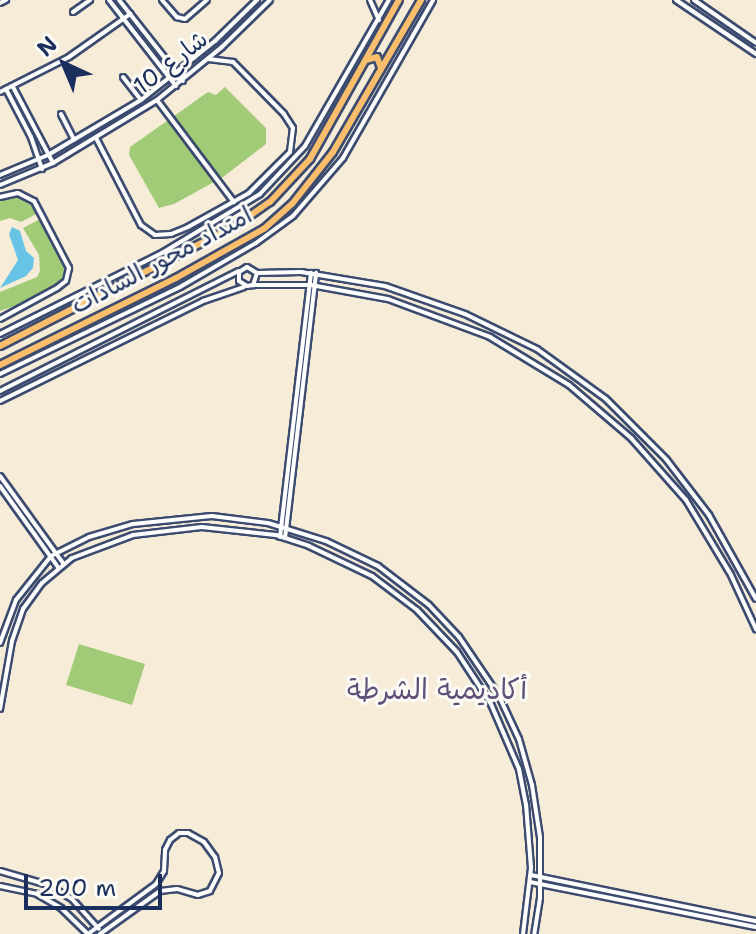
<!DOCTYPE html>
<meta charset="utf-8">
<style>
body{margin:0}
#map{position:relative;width:756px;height:934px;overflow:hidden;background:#f6ecd8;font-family:"Shantell Sans","Playpen Sans Arabic",sans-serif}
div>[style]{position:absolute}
.green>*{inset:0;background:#a1cb77}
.water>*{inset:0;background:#68c4e6}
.roads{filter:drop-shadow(2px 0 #3c4b70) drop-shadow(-2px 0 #3c4b70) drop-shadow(0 2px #3c4b70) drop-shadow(0 -2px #3c4b70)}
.minor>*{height:4px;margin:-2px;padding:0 2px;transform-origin:2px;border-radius:2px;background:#fff}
.major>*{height:6px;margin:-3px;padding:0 3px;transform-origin:3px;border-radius:3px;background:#fabe6d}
span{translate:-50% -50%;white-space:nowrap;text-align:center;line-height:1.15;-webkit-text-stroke:6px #fdfcf7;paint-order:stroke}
.street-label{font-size:24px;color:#1b2f5e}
.quarter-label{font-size:28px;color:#605079}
.north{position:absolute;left:24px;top:24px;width:80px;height:80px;-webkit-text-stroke:6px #fdfcf7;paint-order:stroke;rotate:316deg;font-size:22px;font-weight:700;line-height:32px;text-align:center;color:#1b2f5e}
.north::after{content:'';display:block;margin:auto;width:28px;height:36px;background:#1b2f5e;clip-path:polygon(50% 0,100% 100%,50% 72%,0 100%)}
.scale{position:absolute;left:24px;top:874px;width:138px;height:36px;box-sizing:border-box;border:4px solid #1b2f5e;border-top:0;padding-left:10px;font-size:24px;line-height:28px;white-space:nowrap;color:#1b2f5e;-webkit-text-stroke:6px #fdfcf7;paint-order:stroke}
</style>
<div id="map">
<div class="green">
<i style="clip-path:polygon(225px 87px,266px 128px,266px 144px,223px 177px,174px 204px,159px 208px,129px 155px,130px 147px,208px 92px,216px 95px)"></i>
<i style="clip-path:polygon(10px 196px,27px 199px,38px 213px,21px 222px,10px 218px,0 221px,0 199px)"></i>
<i style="clip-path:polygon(42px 218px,68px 269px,63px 282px,38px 298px,0 311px,0 292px,37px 277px,40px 271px,39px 255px,23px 228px)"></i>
<i style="clip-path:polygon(79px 644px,145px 664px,132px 705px,66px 685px)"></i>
</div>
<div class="water">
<i style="clip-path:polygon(12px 227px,20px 231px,26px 251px,34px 258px,33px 268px,26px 276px,0 288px,18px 260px,9px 234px)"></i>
</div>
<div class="roads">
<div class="minor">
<i style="left:109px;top:0;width:109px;rotate:52.1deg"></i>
<i style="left:119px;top:0;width:103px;rotate:51.7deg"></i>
<i style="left:162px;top:0;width:23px;rotate:49deg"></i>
<i style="left:177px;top:17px;width:8px;rotate:14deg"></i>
<i style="left:185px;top:19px;width:29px;rotate:-41deg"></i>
<i style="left:370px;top:0;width:22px;rotate:66deg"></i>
<i style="left:676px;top:0;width:97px;rotate:34deg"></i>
<i style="left:694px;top:0;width:75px;rotate:34.7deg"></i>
<i style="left:0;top:3px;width:7px;rotate:-27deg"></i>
<i style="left:73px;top:12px;width:21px;rotate:-35deg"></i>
<i style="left:123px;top:77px;width:29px;rotate:52deg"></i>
<i style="left:13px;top:87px;width:86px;rotate:62.2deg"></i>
<i style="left:6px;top:89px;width:54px;rotate:62.5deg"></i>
<i style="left:31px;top:137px;width:34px;rotate:71deg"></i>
<i style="left:0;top:92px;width:77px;rotate:-26.9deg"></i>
<i style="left:69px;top:57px;width:75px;rotate:-35.2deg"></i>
<i style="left:157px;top:100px;width:128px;rotate:53deg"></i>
<i style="left:61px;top:114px;width:29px;rotate:63deg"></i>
<i style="left:96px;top:138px;width:98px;rotate:62.7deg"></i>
<i style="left:141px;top:225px;width:17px;rotate:36deg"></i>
<i style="left:155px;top:235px;width:16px;rotate:-4deg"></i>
<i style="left:171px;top:234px;width:18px;rotate:-22deg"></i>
<i style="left:188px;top:227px;width:70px;rotate:-29.1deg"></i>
<i style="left:249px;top:193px;width:58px;rotate:-45deg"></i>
<i style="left:290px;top:152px;width:24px;rotate:-83deg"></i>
<i style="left:293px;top:128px;width:17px;rotate:-123deg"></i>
<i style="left:284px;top:114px;width:73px;rotate:-134.4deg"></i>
<i style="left:233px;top:62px;width:25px;rotate:-173deg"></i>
<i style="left:0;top:175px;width:52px;rotate:-22.6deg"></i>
<i style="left:48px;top:155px;width:108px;rotate:-30.6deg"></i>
<i style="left:141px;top:100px;width:95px;rotate:-38.6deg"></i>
<i style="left:215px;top:41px;width:59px;rotate:-44.3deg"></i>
<i style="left:0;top:185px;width:57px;rotate:-22.5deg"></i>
<i style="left:53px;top:163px;width:122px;rotate:-31.2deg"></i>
<i style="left:157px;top:100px;width:84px;rotate:-39.2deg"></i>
<i style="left:222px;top:47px;width:67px;rotate:-44.4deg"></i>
<i style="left:0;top:197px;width:18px;rotate:-13deg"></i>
<i style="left:18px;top:193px;width:18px;rotate:27deg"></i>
<i style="left:34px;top:201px;width:76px;rotate:62.4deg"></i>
<i style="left:69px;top:268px;width:13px;rotate:103deg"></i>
<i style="left:66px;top:281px;width:11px;rotate:142deg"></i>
<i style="left:57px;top:288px;width:65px;rotate:151.5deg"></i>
<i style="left:257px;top:273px;width:13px;rotate:108deg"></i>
<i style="left:253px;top:285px;width:6px;rotate:171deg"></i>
<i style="left:247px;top:286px;width:9px;rotate:-148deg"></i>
<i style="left:239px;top:281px;width:9px;rotate:-90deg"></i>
<i style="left:239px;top:272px;width:9px;rotate:-32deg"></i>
<i style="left:247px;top:267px;width:12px;rotate:31deg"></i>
<i style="left:257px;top:273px;width:44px;rotate:-1.3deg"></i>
<i style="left:301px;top:272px;width:85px;rotate:9.5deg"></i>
<i style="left:385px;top:286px;width:85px;rotate:19.3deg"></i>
<i style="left:465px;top:314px;width:80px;rotate:25.9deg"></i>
<i style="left:537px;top:349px;width:85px;rotate:35.9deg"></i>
<i style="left:606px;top:399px;width:85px;rotate:45deg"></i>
<i style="left:666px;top:459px;width:71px;rotate:52.5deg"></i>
<i style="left:709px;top:515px;width:96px;rotate:60.8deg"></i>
<i style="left:255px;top:285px;width:56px"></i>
<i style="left:311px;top:285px;width:78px;rotate:10.3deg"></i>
<i style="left:388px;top:299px;width:109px;rotate:20.4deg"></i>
<i style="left:490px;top:337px;width:92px;rotate:31.3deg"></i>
<i style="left:569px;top:385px;width:82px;rotate:40.5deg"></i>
<i style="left:631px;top:438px;width:83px;rotate:48.4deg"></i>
<i style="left:686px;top:500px;width:87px;rotate:59deg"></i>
<i style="left:731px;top:575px;width:60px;rotate:65.2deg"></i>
<i style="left:0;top:334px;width:181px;rotate:-26.6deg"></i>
<i style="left:162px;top:253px;width:114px;rotate:-31deg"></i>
<i style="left:260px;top:194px;width:66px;rotate:-46.8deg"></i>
<i style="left:305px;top:146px;width:168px;rotate:-60.1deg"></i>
<i style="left:0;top:374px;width:200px;rotate:-25.8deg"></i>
<i style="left:180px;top:287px;width:88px;rotate:-30.1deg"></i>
<i style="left:256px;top:243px;width:46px;rotate:-36.1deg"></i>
<i style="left:293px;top:216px;width:77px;rotate:-49.2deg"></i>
<i style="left:343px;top:158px;width:182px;rotate:-60.3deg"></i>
<i style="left:0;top:391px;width:267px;rotate:-26.7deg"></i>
<i style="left:0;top:401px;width:226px;rotate:-26.2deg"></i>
<i style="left:203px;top:301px;width:43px;rotate:-18.9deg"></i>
<i style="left:0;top:476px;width:107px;rotate:54.1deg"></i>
<i style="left:0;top:486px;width:100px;rotate:54.4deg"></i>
<i style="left:280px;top:537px;width:266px;rotate:-83.3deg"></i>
<i style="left:285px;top:538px;width:267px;rotate:-83.3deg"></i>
<i style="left:0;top:643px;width:46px;rotate:-69.6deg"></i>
<i style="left:16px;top:600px;width:56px;rotate:-51.5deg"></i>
<i style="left:51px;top:556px;width:42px;rotate:-26.6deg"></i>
<i style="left:89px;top:537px;width:46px;rotate:-16.5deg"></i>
<i style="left:133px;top:524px;width:79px;rotate:-5.8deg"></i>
<i style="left:212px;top:516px;width:56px;rotate:7.1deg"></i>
<i style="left:268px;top:523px;width:61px;rotate:17.2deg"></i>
<i style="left:326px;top:541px;width:58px;rotate:25.7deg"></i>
<i style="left:378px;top:566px;width:64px;rotate:37.4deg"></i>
<i style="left:429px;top:605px;width:44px;rotate:46.8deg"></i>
<i style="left:459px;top:637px;width:71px;rotate:55.9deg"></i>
<i style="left:499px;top:696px;width:47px;rotate:65.1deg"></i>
<i style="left:519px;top:739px;width:48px;rotate:74.2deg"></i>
<i style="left:532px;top:785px;width:53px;rotate:81.3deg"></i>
<i style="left:540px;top:837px;width:61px;rotate:90deg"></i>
<i style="left:540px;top:898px;width:36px;rotate:99deg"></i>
<i style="left:0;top:709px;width:69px;rotate:-80deg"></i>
<i style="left:12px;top:641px;width:34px;rotate:-71deg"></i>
<i style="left:23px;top:609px;width:32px;rotate:-54deg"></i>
<i style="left:42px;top:583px;width:39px;rotate:-40deg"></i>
<i style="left:72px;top:558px;width:65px;rotate:-20.7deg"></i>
<i style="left:133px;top:535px;width:69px;rotate:-6.6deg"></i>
<i style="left:202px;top:527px;width:74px;rotate:6.2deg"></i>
<i style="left:276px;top:535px;width:35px;rotate:18deg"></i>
<i style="left:309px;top:546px;width:70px;rotate:25.5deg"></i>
<i style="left:372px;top:576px;width:56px;rotate:37.1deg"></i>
<i style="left:417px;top:610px;width:58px;rotate:46.4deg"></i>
<i style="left:457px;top:652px;width:62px;rotate:56.8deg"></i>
<i style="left:491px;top:704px;width:71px;rotate:66.7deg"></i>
<i style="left:519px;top:769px;width:36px;rotate:79deg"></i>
<i style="left:526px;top:804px;width:64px;rotate:85.5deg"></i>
<i style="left:531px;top:868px;width:66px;rotate:96.9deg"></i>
<i style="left:0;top:871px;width:50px;rotate:16.3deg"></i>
<i style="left:48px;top:885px;width:28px;rotate:30deg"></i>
<i style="left:72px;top:899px;width:40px;rotate:48deg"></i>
<i style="left:531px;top:875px;width:230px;rotate:11.6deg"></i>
<i style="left:530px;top:882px;width:230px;rotate:11.3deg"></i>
<i style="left:0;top:886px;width:38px;rotate:12deg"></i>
<i style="left:37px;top:894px;width:28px;rotate:30deg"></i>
<i style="left:61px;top:908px;width:37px;rotate:44deg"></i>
<i style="left:88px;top:934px;width:84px;rotate:-36.3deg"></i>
<i style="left:156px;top:884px;width:15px;rotate:-58deg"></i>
<i style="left:164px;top:871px;width:21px;rotate:-87deg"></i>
<i style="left:165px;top:850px;width:11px;rotate:-63deg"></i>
<i style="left:170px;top:840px;width:11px;rotate:-38deg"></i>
<i style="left:179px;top:833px;width:9px"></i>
<i style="left:188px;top:833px;width:18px;rotate:29deg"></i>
<i style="left:204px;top:842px;width:19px;rotate:54deg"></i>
<i style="left:215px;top:857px;width:16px;rotate:76deg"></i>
<i style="left:219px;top:873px;width:20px;rotate:117deg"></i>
<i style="left:210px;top:891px;width:13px;rotate:162deg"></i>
<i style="left:198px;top:895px;width:22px;rotate:-164deg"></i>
<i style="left:177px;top:889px;width:17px;rotate:173deg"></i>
<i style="left:160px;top:891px;width:74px;rotate:144.4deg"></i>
</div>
<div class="major">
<i style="left:366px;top:60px;width:11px;rotate:-15deg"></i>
<i style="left:377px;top:57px;width:12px;rotate:70deg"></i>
<i style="left:0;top:346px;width:267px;rotate:-27.1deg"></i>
<i style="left:238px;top:224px;width:39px;rotate:-35deg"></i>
<i style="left:270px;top:202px;width:59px;rotate:-47.1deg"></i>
<i style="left:310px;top:159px;width:182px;rotate:-60.8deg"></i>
<i style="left:0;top:365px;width:196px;rotate:-26.3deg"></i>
<i style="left:176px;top:278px;width:102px;rotate:-29.3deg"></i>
<i style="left:265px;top:228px;width:36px;rotate:-42deg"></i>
<i style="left:292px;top:204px;width:66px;rotate:-51.7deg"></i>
<i style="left:333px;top:152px;width:176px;rotate:-59.9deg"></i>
</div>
</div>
<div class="street-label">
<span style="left:171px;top:63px;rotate:-38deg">شارع 10</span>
<span style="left:162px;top:261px;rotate:-28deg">امتداد محور السادات</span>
</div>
<div class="quarter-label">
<span style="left:437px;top:689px">أكاديمية الشرطة</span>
</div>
<div class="north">N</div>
<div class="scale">200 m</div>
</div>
